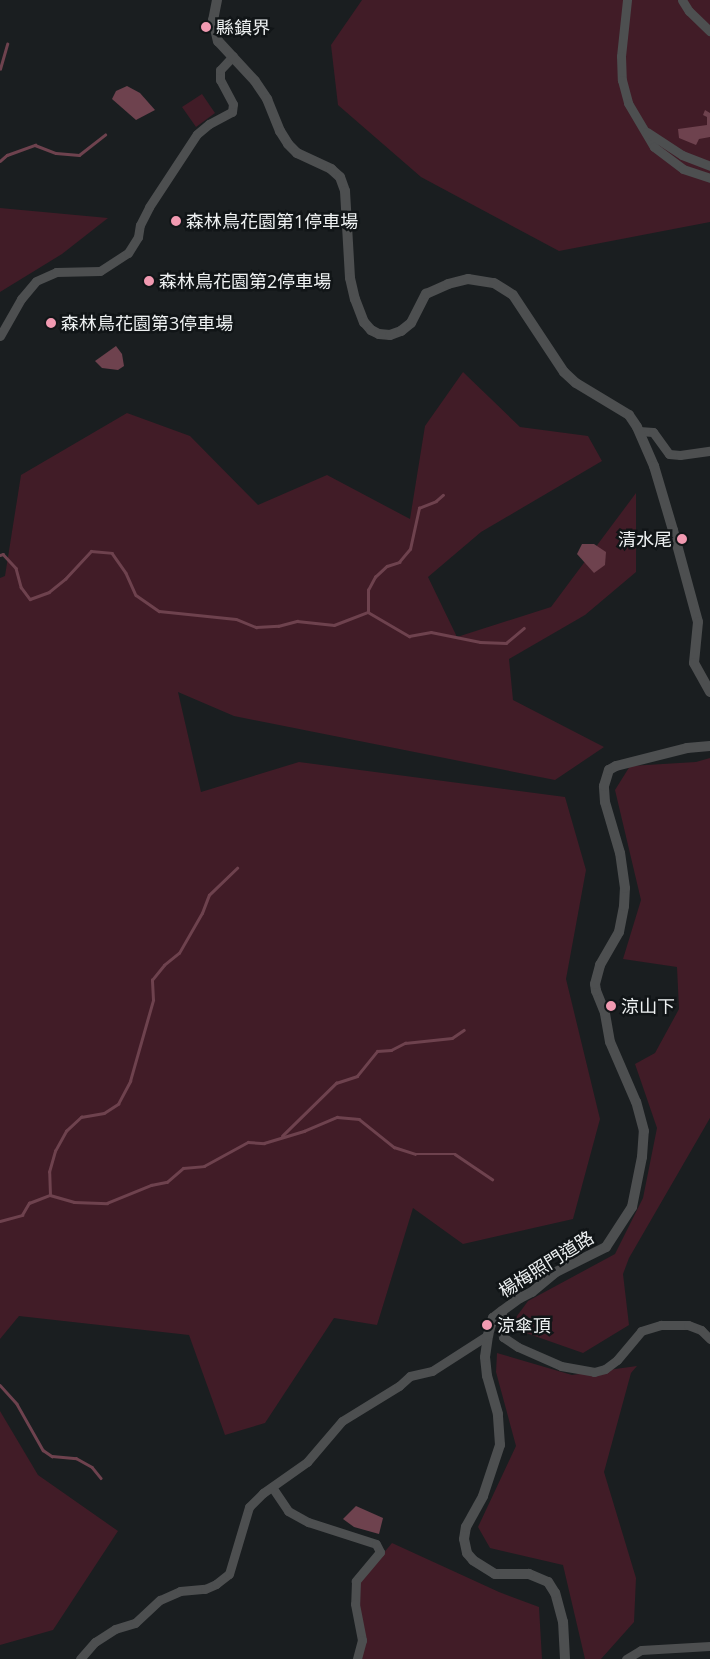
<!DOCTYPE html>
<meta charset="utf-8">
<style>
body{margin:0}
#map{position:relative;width:710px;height:1659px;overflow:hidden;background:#1a1e20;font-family:"Open Sans","Noto Sans TC",sans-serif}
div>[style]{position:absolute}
.green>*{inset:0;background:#411c27}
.water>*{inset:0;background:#6e424e}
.stream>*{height:2.5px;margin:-1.25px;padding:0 1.25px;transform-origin:1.25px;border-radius:1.25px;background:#6e424e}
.minor>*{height:9px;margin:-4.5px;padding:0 4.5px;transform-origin:4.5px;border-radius:4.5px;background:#4d4f50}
.tertiary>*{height:10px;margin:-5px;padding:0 5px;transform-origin:5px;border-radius:5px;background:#4d4f50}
.dots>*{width:14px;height:14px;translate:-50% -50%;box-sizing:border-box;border:2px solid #111517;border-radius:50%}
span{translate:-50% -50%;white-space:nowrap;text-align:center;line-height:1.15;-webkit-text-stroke:5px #111517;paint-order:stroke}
.poi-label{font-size:18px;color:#eef1f2}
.left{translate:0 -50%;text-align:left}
.right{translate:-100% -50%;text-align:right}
.street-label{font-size:18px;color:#eef1f2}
</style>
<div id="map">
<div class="green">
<i style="clip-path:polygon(362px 0,710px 0,710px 222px,559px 251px,421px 177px,338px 105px,331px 45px)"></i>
<i style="clip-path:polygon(202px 94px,215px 113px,196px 127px,182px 107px)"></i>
<i style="clip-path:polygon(0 208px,108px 218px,62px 254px,0 292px)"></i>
<i style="clip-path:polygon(463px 372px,520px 427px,588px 436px,602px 461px,481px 532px,428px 577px,457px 637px,551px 607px,636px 493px,636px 572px,585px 615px,509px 659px,513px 700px,604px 747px,555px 780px,234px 716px,178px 692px,201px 792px,299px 762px,565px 797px,586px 870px,566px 979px,600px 1119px,573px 1219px,463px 1244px,413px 1208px,377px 1325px,334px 1318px,265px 1423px,225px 1435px,189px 1335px,19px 1316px,0 1339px,0 578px,5px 576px,21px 475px,127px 413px,190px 436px,258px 505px,327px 475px,410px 519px,425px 426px)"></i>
<i style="clip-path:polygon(710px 758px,710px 1118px,629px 1258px,623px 1274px,629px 1325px,583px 1353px,509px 1327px,528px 1301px,615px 1254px,643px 1198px,657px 1128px,635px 1064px,655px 1053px,679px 1009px,677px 967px,623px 959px,641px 900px,615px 790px,630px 766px,696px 762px)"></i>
<i style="clip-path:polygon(497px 1353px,572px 1375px,637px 1366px,631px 1373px,604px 1472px,636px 1578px,634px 1622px,601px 1659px,585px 1659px,563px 1565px,490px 1548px,478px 1527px,516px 1446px,496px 1372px)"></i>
<i style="clip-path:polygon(0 1411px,38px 1475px,118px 1531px,53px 1630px,0 1645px)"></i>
<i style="clip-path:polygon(392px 1543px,499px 1592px,539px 1607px,542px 1659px,359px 1659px,357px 1585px)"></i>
</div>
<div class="water">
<i style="clip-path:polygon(127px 86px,140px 93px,155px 110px,136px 120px,112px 99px,116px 91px)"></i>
<i style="clip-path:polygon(705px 110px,710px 113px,710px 137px,699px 139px,696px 145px,679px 138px,678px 129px,707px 125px,707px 117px,703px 115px)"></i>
<i style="clip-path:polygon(116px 346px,122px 354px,124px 366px,118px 370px,102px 368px,95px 361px)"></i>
<i style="clip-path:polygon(582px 544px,594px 544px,606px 552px,605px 565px,594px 573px,577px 554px)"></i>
<i style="clip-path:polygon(356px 1506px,383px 1518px,379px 1534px,354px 1527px,343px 1519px)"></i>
</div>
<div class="stream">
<i style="left:0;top:69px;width:26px;rotate:-74deg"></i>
<i style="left:0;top:161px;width:9px;rotate:-41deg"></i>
<i style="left:7px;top:155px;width:30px;rotate:-20deg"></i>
<i style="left:35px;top:145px;width:22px;rotate:21deg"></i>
<i style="left:56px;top:153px;width:23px;rotate:5deg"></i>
<i style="left:79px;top:155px;width:33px;rotate:-38deg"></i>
<i style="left:0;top:555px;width:3px;rotate:-18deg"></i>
<i style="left:3px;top:554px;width:19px;rotate:47deg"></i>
<i style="left:16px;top:568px;width:20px;rotate:75deg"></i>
<i style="left:21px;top:587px;width:15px;rotate:53deg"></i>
<i style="left:30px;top:599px;width:20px;rotate:-20deg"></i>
<i style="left:49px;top:592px;width:21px;rotate:-39deg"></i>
<i style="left:65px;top:579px;width:38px;rotate:-47deg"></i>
<i style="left:91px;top:551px;width:21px;rotate:5deg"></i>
<i style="left:112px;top:553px;width:24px;rotate:55deg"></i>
<i style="left:126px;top:573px;width:24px;rotate:66deg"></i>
<i style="left:136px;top:595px;width:28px;rotate:35deg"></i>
<i style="left:159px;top:611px;width:77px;rotate:5.9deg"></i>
<i style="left:236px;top:619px;width:22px;rotate:22deg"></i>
<i style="left:256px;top:627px;width:22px;rotate:-3deg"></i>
<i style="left:278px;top:626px;width:20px;rotate:-15deg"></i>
<i style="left:297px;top:621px;width:37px;rotate:6deg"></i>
<i style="left:334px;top:625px;width:36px;rotate:-21deg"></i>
<i style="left:368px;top:612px;width:48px;rotate:30.3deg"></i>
<i style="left:409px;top:636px;width:22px;rotate:-10deg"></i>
<i style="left:431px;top:632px;width:50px;rotate:11.5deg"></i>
<i style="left:480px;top:642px;width:26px;rotate:2deg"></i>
<i style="left:506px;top:643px;width:23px;rotate:-40deg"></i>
<i style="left:368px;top:612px;width:22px;rotate:-90deg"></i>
<i style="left:368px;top:590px;width:15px;rotate:-62deg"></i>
<i style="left:375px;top:577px;width:16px;rotate:-43deg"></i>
<i style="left:387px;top:566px;width:13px;rotate:-18deg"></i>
<i style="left:399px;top:562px;width:17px;rotate:-50deg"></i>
<i style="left:410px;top:549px;width:42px;rotate:-77.6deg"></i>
<i style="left:419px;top:508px;width:18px;rotate:-22deg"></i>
<i style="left:436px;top:501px;width:9px;rotate:-41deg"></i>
<i style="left:282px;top:1136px;width:76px;rotate:-44.5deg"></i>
<i style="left:336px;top:1083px;width:22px;rotate:-18deg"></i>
<i style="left:357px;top:1076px;width:32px;rotate:-51deg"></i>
<i style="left:377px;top:1051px;width:14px;rotate:-4deg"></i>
<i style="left:391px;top:1050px;width:16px;rotate:-27deg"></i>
<i style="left:405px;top:1043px;width:47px;rotate:-6.1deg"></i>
<i style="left:452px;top:1038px;width:14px;rotate:-34deg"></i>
<i style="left:50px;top:1195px;width:23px;rotate:-92deg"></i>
<i style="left:49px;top:1172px;width:22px;rotate:-74deg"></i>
<i style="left:55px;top:1151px;width:23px;rotate:-61deg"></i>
<i style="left:66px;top:1131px;width:21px;rotate:-43deg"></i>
<i style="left:81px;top:1117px;width:23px;rotate:-10deg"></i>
<i style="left:104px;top:1113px;width:17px;rotate:-33deg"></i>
<i style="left:118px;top:1104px;width:26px;rotate:-62deg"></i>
<i style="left:130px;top:1081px;width:84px;rotate:-74.1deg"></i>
<i style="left:153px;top:1000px;width:20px;rotate:-93deg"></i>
<i style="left:152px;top:980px;width:19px;rotate:-51deg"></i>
<i style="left:164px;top:965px;width:19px;rotate:-39deg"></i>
<i style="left:179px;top:953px;width:46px;rotate:-60.1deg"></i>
<i style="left:202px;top:913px;width:19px;rotate:-69deg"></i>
<i style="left:209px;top:895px;width:39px;rotate:-44deg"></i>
<i style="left:0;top:1221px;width:23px;rotate:-15deg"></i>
<i style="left:22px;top:1215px;width:14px;rotate:-60deg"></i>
<i style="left:29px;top:1203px;width:22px;rotate:-21deg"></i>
<i style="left:50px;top:1195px;width:25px;rotate:16deg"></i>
<i style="left:74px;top:1202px;width:33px;rotate:2deg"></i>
<i style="left:107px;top:1203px;width:48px;rotate:-22.2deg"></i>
<i style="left:151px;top:1185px;width:16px;rotate:-11deg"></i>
<i style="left:167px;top:1182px;width:21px;rotate:-41deg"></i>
<i style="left:183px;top:1168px;width:21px;rotate:-5deg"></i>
<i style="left:204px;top:1166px;width:50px;rotate:-28.6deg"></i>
<i style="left:248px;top:1142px;width:16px;rotate:4deg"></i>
<i style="left:264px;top:1143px;width:42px;rotate:-16.7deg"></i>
<i style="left:304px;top:1131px;width:36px;rotate:-23deg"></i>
<i style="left:337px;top:1117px;width:22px;rotate:5deg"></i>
<i style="left:359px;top:1119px;width:45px;rotate:38.7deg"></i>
<i style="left:394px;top:1147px;width:22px;rotate:18deg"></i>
<i style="left:415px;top:1154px;width:40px"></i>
<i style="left:455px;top:1154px;width:45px;rotate:34deg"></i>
<i style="left:0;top:1385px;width:25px;rotate:48deg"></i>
<i style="left:17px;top:1404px;width:53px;rotate:60.5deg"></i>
<i style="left:43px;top:1450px;width:11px;rotate:34deg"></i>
<i style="left:52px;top:1456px;width:24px;rotate:5deg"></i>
<i style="left:76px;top:1458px;width:18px;rotate:29deg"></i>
<i style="left:92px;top:1467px;width:14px;rotate:51deg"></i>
</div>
<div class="minor">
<i style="left:627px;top:0;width:56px;rotate:96.1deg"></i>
<i style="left:621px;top:56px;width:24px;rotate:88deg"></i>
<i style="left:622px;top:80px;width:24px;rotate:75deg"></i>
<i style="left:628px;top:103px;width:51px;rotate:59.4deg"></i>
<i style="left:654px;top:147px;width:36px;rotate:37deg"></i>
<i style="left:683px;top:169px;width:28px;rotate:18deg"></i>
<i style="left:682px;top:0;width:13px;rotate:58deg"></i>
<i style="left:689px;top:11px;width:29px;rotate:44deg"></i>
<i style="left:647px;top:132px;width:42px;rotate:33.3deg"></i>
<i style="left:682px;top:155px;width:30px;rotate:21deg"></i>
<i style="left:0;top:336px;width:43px;rotate:-60.4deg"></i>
<i style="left:21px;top:299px;width:23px;rotate:-50deg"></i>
<i style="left:36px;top:281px;width:22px;rotate:-24deg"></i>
<i style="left:56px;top:272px;width:44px;rotate:-1.3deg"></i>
<i style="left:100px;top:271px;width:33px;rotate:-33deg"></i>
<i style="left:128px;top:253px;width:19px;rotate:-58deg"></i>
<i style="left:138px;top:237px;width:12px;rotate:-81deg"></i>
<i style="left:140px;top:225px;width:20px;rotate:-63deg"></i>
<i style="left:149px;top:207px;width:87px;rotate:-56.7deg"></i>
<i style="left:197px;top:134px;width:16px;rotate:-40deg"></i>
<i style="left:209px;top:124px;width:26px;rotate:-28deg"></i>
<i style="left:232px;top:112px;width:8px;rotate:-83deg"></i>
<i style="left:233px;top:104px;width:27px;rotate:-118deg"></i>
<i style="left:220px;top:80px;width:10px;rotate:-90deg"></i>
<i style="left:220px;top:70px;width:19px;rotate:-47deg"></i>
<i style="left:639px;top:431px;width:14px;rotate:4deg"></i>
<i style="left:653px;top:432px;width:27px;rotate:54deg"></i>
<i style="left:669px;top:454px;width:11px;rotate:5deg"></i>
<i style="left:680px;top:455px;width:30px;rotate:-8deg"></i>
<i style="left:502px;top:1311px;width:26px;rotate:88deg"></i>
<i style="left:503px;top:1337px;width:18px;rotate:34deg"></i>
<i style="left:518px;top:1347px;width:47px;rotate:23.8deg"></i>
<i style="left:561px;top:1366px;width:34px;rotate:10deg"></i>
<i style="left:594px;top:1372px;width:11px;rotate:-15deg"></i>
<i style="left:605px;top:1369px;width:15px;rotate:-37deg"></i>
<i style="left:617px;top:1360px;width:38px;rotate:-50deg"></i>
<i style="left:641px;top:1331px;width:21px;rotate:-17deg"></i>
<i style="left:661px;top:1325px;width:27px"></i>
<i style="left:688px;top:1325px;width:14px;rotate:21deg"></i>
<i style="left:701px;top:1330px;width:13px;rotate:45deg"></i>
<i style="left:272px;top:1487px;width:29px;rotate:56deg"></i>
<i style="left:288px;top:1511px;width:23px;rotate:29deg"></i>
<i style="left:308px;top:1522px;width:71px;rotate:17.9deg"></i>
<i style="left:376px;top:1544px;width:9px;rotate:63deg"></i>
<i style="left:380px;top:1552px;width:38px;rotate:130deg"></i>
<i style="left:356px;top:1581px;width:23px;rotate:92deg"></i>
<i style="left:355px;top:1604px;width:37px;rotate:79deg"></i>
<i style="left:362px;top:1640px;width:20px;rotate:105deg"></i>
<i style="left:80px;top:1659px;width:23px;rotate:-49deg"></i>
<i style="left:95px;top:1642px;width:24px;rotate:-33deg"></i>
<i style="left:115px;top:1629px;width:21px;rotate:-17deg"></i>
<i style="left:135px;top:1623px;width:34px;rotate:-43deg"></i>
<i style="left:160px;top:1600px;width:22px;rotate:-24deg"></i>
<i style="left:180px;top:1591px;width:25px;rotate:-5deg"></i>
<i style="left:205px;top:1589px;width:12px;rotate:-24deg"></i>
<i style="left:216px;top:1584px;width:16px;rotate:-38deg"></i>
<i style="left:229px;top:1574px;width:70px;rotate:-73.4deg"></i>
<i style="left:249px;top:1507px;width:20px;rotate:-45deg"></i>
<i style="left:263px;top:1493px;width:54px;rotate:-35.2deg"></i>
<i style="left:307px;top:1462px;width:54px;rotate:-49.5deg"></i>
<i style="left:342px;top:1421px;width:67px;rotate:-31.6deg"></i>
<i style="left:399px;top:1386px;width:15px;rotate:-42deg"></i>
<i style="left:410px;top:1376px;width:23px;rotate:-13deg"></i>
<i style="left:432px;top:1371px;width:67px;rotate:-32.7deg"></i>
<i style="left:626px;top:1659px;width:17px;rotate:-31deg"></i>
<i style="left:641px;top:1650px;width:69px;rotate:-3.3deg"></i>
</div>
<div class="tertiary">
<i style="left:217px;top:0;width:20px;rotate:101deg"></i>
<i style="left:213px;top:20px;width:22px;rotate:77deg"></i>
<i style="left:218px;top:41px;width:54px;rotate:47.2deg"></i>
<i style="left:255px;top:81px;width:22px;rotate:56deg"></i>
<i style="left:267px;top:99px;width:35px;rotate:68deg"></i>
<i style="left:280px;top:131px;width:15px;rotate:58deg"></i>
<i style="left:288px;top:144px;width:13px;rotate:45deg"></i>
<i style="left:297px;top:153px;width:38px;rotate:25deg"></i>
<i style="left:331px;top:169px;width:12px;rotate:42deg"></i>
<i style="left:340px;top:177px;width:15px;rotate:70deg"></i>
<i style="left:345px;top:191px;width:87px;rotate:86.7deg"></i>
<i style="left:350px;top:278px;width:22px;rotate:77deg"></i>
<i style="left:355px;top:299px;width:25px;rotate:69deg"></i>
<i style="left:364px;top:322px;width:11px;rotate:49deg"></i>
<i style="left:371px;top:330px;width:9px;rotate:27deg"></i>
<i style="left:379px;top:334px;width:11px;rotate:5deg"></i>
<i style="left:390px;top:335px;width:12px;rotate:-20deg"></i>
<i style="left:401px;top:331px;width:13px;rotate:-39deg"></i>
<i style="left:411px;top:323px;width:33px;rotate:-63deg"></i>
<i style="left:426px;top:294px;width:24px;rotate:-24deg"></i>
<i style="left:448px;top:284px;width:21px;rotate:-14deg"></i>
<i style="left:468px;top:279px;width:26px;rotate:9deg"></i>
<i style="left:494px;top:283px;width:22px;rotate:32deg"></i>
<i style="left:513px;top:295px;width:92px;rotate:56.5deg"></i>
<i style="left:564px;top:372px;width:16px;rotate:43deg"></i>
<i style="left:576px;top:383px;width:62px;rotate:31.1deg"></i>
<i style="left:629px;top:415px;width:14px;rotate:56deg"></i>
<i style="left:637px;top:427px;width:43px;rotate:66.4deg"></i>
<i style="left:654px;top:466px;width:67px;rotate:73.5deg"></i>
<i style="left:673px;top:530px;width:95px;rotate:74.8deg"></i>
<i style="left:698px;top:622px;width:41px;rotate:95.6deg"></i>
<i style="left:694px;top:663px;width:33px;rotate:61deg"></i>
<i style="left:565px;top:1659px;width:37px;rotate:-93deg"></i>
<i style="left:563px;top:1622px;width:30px;rotate:-105deg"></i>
<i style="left:555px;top:1593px;width:13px;rotate:-122deg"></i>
<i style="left:548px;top:1582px;width:21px;rotate:-157deg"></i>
<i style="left:529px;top:1574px;width:34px;rotate:180deg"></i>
<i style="left:495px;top:1574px;width:26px;rotate:-148deg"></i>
<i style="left:473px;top:1560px;width:9px;rotate:-131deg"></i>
<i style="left:467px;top:1553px;width:14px;rotate:-102deg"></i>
<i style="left:464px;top:1539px;width:12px;rotate:-81deg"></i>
<i style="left:466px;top:1527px;width:35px;rotate:-61deg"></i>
<i style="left:483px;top:1496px;width:54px;rotate:-71.6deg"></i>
<i style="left:500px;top:1445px;width:31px;rotate:-94deg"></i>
<i style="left:498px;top:1414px;width:40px;rotate:-106deg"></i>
<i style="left:487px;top:1376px;width:19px;rotate:-96deg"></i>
<i style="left:485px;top:1357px;width:22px;rotate:-82deg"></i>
<i style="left:488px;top:1335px;width:18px;rotate:-74deg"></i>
<i style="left:493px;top:1318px;width:11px;rotate:-38deg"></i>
<i style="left:502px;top:1311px;width:22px;rotate:-36deg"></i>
<i style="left:520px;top:1298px;width:13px;rotate:-27deg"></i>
<i style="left:532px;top:1292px;width:31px;rotate:-40deg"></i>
<i style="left:556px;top:1272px;width:56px;rotate:-26.6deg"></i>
<i style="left:606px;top:1247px;width:48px;rotate:-57deg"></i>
<i style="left:632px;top:1207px;width:51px;rotate:-78.7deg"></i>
<i style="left:642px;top:1157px;width:26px;rotate:-86deg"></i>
<i style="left:644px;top:1131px;width:30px;rotate:-105deg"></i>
<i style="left:636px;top:1102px;width:65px;rotate:-113.4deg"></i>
<i style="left:610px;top:1042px;width:29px;rotate:-100deg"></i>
<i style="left:605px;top:1013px;width:24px;rotate:-112deg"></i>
<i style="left:596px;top:991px;width:7px;rotate:-98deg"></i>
<i style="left:595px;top:984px;width:20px;rotate:-75deg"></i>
<i style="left:600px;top:965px;width:38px;rotate:-60deg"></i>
<i style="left:619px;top:932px;width:26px;rotate:-79deg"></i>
<i style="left:624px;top:906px;width:18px;rotate:-87deg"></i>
<i style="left:625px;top:888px;width:35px;rotate:-98deg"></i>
<i style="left:620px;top:853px;width:53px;rotate:-106.4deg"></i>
<i style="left:605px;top:802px;width:16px;rotate:-94deg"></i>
<i style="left:604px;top:786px;width:17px;rotate:-73deg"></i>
<i style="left:609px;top:770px;width:8px;rotate:-30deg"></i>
<i style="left:616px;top:766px;width:73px;rotate:-14.2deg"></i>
<i style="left:687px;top:748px;width:23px;rotate:-5deg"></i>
</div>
<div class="dots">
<i style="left:206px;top:27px;background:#f19ab1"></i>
<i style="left:176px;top:221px;background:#f19ab1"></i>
<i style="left:149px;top:281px;background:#f19ab1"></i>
<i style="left:51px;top:323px;background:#f19ab1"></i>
<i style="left:682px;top:539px;background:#f19ab1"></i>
<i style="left:611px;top:1006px;background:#f19ab1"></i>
<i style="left:487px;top:1325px;background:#f19ab1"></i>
</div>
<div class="poi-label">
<span class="left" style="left:216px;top:27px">縣鎮界</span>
<span class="left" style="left:186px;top:221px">森林鳥花園第1停車場</span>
<span class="left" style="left:159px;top:281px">森林鳥花園第2停車場</span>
<span class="left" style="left:61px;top:323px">森林鳥花園第3停車場</span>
<span class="right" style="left:672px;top:539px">清水尾</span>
<span class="left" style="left:621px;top:1006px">涼山下</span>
<span class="left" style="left:497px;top:1325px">涼傘頂</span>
</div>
<div class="street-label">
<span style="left:546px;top:1264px;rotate:-32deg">楊梅照門道路</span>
</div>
</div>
